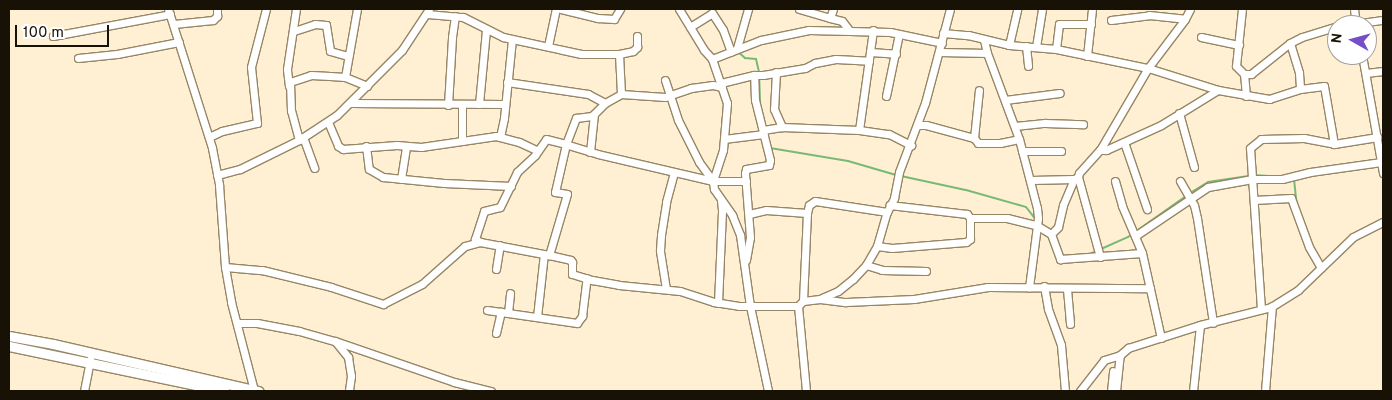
<!DOCTYPE html>
<style>
body{margin:0}
#map{position:relative;width:1392px;height:400px;overflow:hidden;background:#fff0d4;font-family:Overpass,sans-serif}
div>[style]{position:absolute}
.stream>*{height:2px;margin:-1px;padding:0 1px;transform-origin:1px;border-radius:1px;background:#78b974}
.roads{filter:drop-shadow(1px 0 #968665) drop-shadow(-1px 0 #968665) drop-shadow(0 1px #968665) drop-shadow(0 -1px #968665)}
.minor>*{height:7px;margin:-3.5px;padding:0 3.5px;transform-origin:3.5px;border-radius:3.5px;background:#fff}
.major>*{height:9px;margin:-4.5px;padding:0 4.5px;transform-origin:4.5px;border-radius:4.5px;background:#fff}
span{translate:-50% -50%;white-space:nowrap;text-align:center;line-height:1.15;-webkit-text-stroke:4px #fff;paint-order:stroke}
.frame{position:absolute;inset:0;border:10px solid #181206;pointer-events:none}
.north{position:absolute;left:1327px;top:15px;width:50px;height:50px;box-sizing:border-box;background:#fff;border:1px solid #a3a09b;border-radius:50%;rotate:277deg;font-size:14px;font-weight:700;line-height:20px;text-align:center;color:#181206}
.north::after{content:'';display:block;margin:auto;width:18px;height:22px;background:#764ec8;clip-path:polygon(50% 0,100% 100%,50% 72%,0 100%)}
.scale{position:absolute;left:15px;top:25px;width:94px;height:22px;box-sizing:border-box;border:2px solid #181206;border-top:0;padding-left:6px;font-size:15px;line-height:18px;white-space:nowrap;color:#181206;-webkit-text-stroke:4px #fff;paint-order:stroke}
</style>
<div id="map">
<div class="stream">
<i style="left:737px;top:51px;width:11px;rotate:41deg"></i>
<i style="left:745px;top:58px;width:11px;rotate:5deg"></i>
<i style="left:756px;top:59px;width:13px;rotate:77deg"></i>
<i style="left:759px;top:72px;width:32px;rotate:88deg"></i>
<i style="left:770px;top:148px;width:79px;rotate:9.5deg"></i>
<i style="left:848px;top:161px;width:50px;rotate:16.3deg"></i>
<i style="left:1253px;top:175px;width:16px;rotate:4deg"></i>
<i style="left:901px;top:176px;width:66px;rotate:12.2deg"></i>
<i style="left:966px;top:190px;width:62px;rotate:15.8deg"></i>
<i style="left:1026px;top:207px;width:16px;rotate:52deg"></i>
<i style="left:1294px;top:179px;width:28px;rotate:84deg"></i>
<i style="left:1190px;top:193px;width:21px;rotate:-31deg"></i>
<i style="left:1208px;top:182px;width:41px;rotate:-8.3deg"></i>
<i style="left:1092px;top:253px;width:39px;rotate:-24deg"></i>
<i style="left:1128px;top:237px;width:71px;rotate:-35.3deg"></i>
</div>
<div class="roads">
<div class="minor">
<i style="left:168px;top:9px;width:146px;rotate:72.4deg"></i>
<i style="left:212px;top:148px;width:38px;rotate:79deg"></i>
<i style="left:219px;top:185px;width:82px;rotate:85.8deg"></i>
<i style="left:225px;top:267px;width:36px;rotate:80deg"></i>
<i style="left:231px;top:302px;width:91px;rotate:75.4deg"></i>
<i style="left:561px;top:9px;width:38px;rotate:14deg"></i>
<i style="left:598px;top:18px;width:16px;rotate:4deg"></i>
<i style="left:614px;top:19px;width:12px;rotate:-59deg"></i>
<i style="left:679px;top:9px;width:48px;rotate:58.6deg"></i>
<i style="left:704px;top:50px;width:12px;rotate:48deg"></i>
<i style="left:712px;top:59px;width:46px;rotate:71.2deg"></i>
<i style="left:727px;top:103px;width:47px;rotate:94.9deg"></i>
<i style="left:723px;top:150px;width:33px;rotate:108deg"></i>
<i style="left:799px;top:9px;width:32px;rotate:16deg"></i>
<i style="left:833px;top:9px;width:9px;rotate:108deg"></i>
<i style="left:830px;top:18px;width:12px;rotate:14deg"></i>
<i style="left:842px;top:21px;width:11px;rotate:52deg"></i>
<i style="left:1242px;top:9px;width:57px;rotate:96deg"></i>
<i style="left:1236px;top:66px;width:11px;rotate:45deg"></i>
<i style="left:1354px;top:9px;width:16px;rotate:83deg"></i>
<i style="left:712px;top:13px;width:20px;rotate:57deg"></i>
<i style="left:723px;top:30px;width:23px;rotate:70deg"></i>
<i style="left:427px;top:14px;width:36px;rotate:5deg"></i>
<i style="left:463px;top:17px;width:45px;rotate:26.6deg"></i>
<i style="left:503px;top:37px;width:80px;rotate:12.3deg"></i>
<i style="left:581px;top:54px;width:38px"></i>
<i style="left:619px;top:54px;width:14px;rotate:-12deg"></i>
<i style="left:633px;top:51px;width:6px;rotate:-45deg"></i>
<i style="left:637px;top:47px;width:11px;rotate:-90deg"></i>
<i style="left:1111px;top:20px;width:38px;rotate:-7deg"></i>
<i style="left:1149px;top:15px;width:36px;rotate:6deg"></i>
<i style="left:174px;top:24px;width:39px;rotate:-6deg"></i>
<i style="left:213px;top:20px;width:6px;rotate:-45deg"></i>
<i style="left:217px;top:16px;width:7px;rotate:-90deg"></i>
<i style="left:1346px;top:25px;width:37px;rotate:-8deg"></i>
<i style="left:690px;top:27px;width:26px;rotate:-32deg"></i>
<i style="left:294px;top:31px;width:22px;rotate:-18deg"></i>
<i style="left:315px;top:24px;width:11px;rotate:5deg"></i>
<i style="left:326px;top:25px;width:26px;rotate:81deg"></i>
<i style="left:330px;top:51px;width:19px;rotate:16deg"></i>
<i style="left:943px;top:33px;width:25px;rotate:5deg"></i>
<i style="left:968px;top:35px;width:42px;rotate:13.7deg"></i>
<i style="left:1009px;top:45px;width:47px;rotate:4.9deg"></i>
<i style="left:1056px;top:49px;width:94px;rotate:11.7deg"></i>
<i style="left:1148px;top:68px;width:73px;rotate:17.4deg"></i>
<i style="left:1218px;top:90px;width:52px;rotate:10deg"></i>
<i style="left:1269px;top:99px;width:33px;rotate:-18deg"></i>
<i style="left:1300px;top:89px;width:24px;rotate:-7deg"></i>
<i style="left:1324px;top:86px;width:59px;rotate:80.2deg"></i>
<i style="left:53px;top:36px;width:119px;rotate:-10.6deg"></i>
<i style="left:1201px;top:37px;width:39px;rotate:12deg"></i>
<i style="left:984px;top:40px;width:13px;rotate:77deg"></i>
<i style="left:987px;top:53px;width:92px;rotate:69.6deg"></i>
<i style="left:1019px;top:139px;width:71px;rotate:75.4deg"></i>
<i style="left:1037px;top:208px;width:10px;rotate:84deg"></i>
<i style="left:1038px;top:218px;width:70px;rotate:97.4deg"></i>
<i style="left:1290px;top:43px;width:31px;rotate:73deg"></i>
<i style="left:1299px;top:73px;width:16px;rotate:86deg"></i>
<i style="left:1009px;top:45px;width:37px;rotate:-77deg"></i>
<i style="left:548px;top:46px;width:38px;rotate:-78deg"></i>
<i style="left:1026px;top:46px;width:20px;rotate:84deg"></i>
<i style="left:1036px;top:47px;width:38px;rotate:-81deg"></i>
<i style="left:737px;top:48px;width:41px;rotate:-74.2deg"></i>
<i style="left:1056px;top:49px;width:25px;rotate:-83deg"></i>
<i style="left:1059px;top:24px;width:32px"></i>
<i style="left:870px;top:52px;width:26px;rotate:4deg"></i>
<i style="left:940px;top:52px;width:47px;rotate:1.2deg"></i>
<i style="left:619px;top:54px;width:40px;rotate:87.1deg"></i>
<i style="left:1362px;top:55px;width:120px;rotate:79.9deg"></i>
<i style="left:1087px;top:56px;width:47px;rotate:-83.9deg"></i>
<i style="left:78px;top:58px;width:39px;rotate:-6deg"></i>
<i style="left:117px;top:54px;width:63px;rotate:-11deg"></i>
<i style="left:712px;top:59px;width:53px;rotate:-21.2deg"></i>
<i style="left:761px;top:40px;width:49px;rotate:-11.8deg"></i>
<i style="left:809px;top:30px;width:81px;rotate:1.4deg"></i>
<i style="left:890px;top:32px;width:53px;rotate:11.9deg"></i>
<i style="left:776px;top:72px;width:37px;rotate:93deg"></i>
<i style="left:774px;top:109px;width:20px;rotate:66deg"></i>
<i style="left:1366px;top:73px;width:17px;rotate:-7deg"></i>
<i style="left:345px;top:77px;width:69px;rotate:-80deg"></i>
<i style="left:665px;top:80px;width:42px;rotate:72deg"></i>
<i style="left:678px;top:120px;width:47px;rotate:63.4deg"></i>
<i style="left:699px;top:162px;width:24px;rotate:54deg"></i>
<i style="left:713px;top:181px;width:8px;rotate:83deg"></i>
<i style="left:714px;top:189px;width:32px;rotate:55deg"></i>
<i style="left:732px;top:215px;width:22px;rotate:68deg"></i>
<i style="left:740px;top:235px;width:72px;rotate:82deg"></i>
<i style="left:750px;top:306px;width:87px;rotate:78deg"></i>
<i style="left:507px;top:82px;width:82px;rotate:8.4deg"></i>
<i style="left:588px;top:94px;width:19px;rotate:28deg"></i>
<i style="left:721px;top:83px;width:34px;rotate:-14deg"></i>
<i style="left:754px;top:75px;width:9px"></i>
<i style="left:763px;top:75px;width:43px;rotate:-9.5deg"></i>
<i style="left:805px;top:68px;width:11px;rotate:-27deg"></i>
<i style="left:815px;top:63px;width:21px;rotate:-11deg"></i>
<i style="left:836px;top:59px;width:33px;rotate:3deg"></i>
<i style="left:289px;top:86px;width:17px;rotate:-97deg"></i>
<i style="left:287px;top:69px;width:61px;rotate:-81.5deg"></i>
<i style="left:886px;top:96px;width:63px;rotate:-78.2deg"></i>
<i style="left:1246px;top:96px;width:22px;rotate:-95deg"></i>
<i style="left:1244px;top:74px;width:7px"></i>
<i style="left:1251px;top:74px;width:50px;rotate:-38.5deg"></i>
<i style="left:1290px;top:43px;width:13px;rotate:-27deg"></i>
<i style="left:1302px;top:37px;width:37px;rotate:-17deg"></i>
<i style="left:1005px;top:100px;width:55px;rotate:-7.3deg"></i>
<i style="left:351px;top:103px;width:153px;rotate:0.4deg"></i>
<i style="left:462px;top:104px;width:37px;rotate:90deg"></i>
<i style="left:479px;top:104px;width:74px;rotate:-84.6deg"></i>
<i style="left:448px;top:105px;width:68px;rotate:-86.6deg"></i>
<i style="left:452px;top:37px;width:21px;rotate:-82deg"></i>
<i style="left:1179px;top:113px;width:56px;rotate:74.5deg"></i>
<i style="left:328px;top:122px;width:26px;rotate:67deg"></i>
<i style="left:338px;top:146px;width:6px;rotate:31deg"></i>
<i style="left:343px;top:149px;width:54px;rotate:-4.2deg"></i>
<i style="left:397px;top:145px;width:24px;rotate:5deg"></i>
<i style="left:421px;top:147px;width:76px;rotate:-8.3deg"></i>
<i style="left:496px;top:136px;width:24px;rotate:15deg"></i>
<i style="left:519px;top:142px;width:21px;rotate:25deg"></i>
<i style="left:917px;top:125px;width:9px"></i>
<i style="left:926px;top:125px;width:50px;rotate:15.2deg"></i>
<i style="left:974px;top:138px;width:6px;rotate:51deg"></i>
<i style="left:978px;top:143px;width:22px"></i>
<i style="left:1000px;top:143px;width:19px;rotate:-12deg"></i>
<i style="left:1015px;top:126px;width:30px;rotate:-6deg"></i>
<i style="left:1045px;top:123px;width:38px;rotate:2deg"></i>
<i style="left:763px;top:130px;width:19px;rotate:-9deg"></i>
<i style="left:782px;top:127px;width:77px;rotate:2.2deg"></i>
<i style="left:859px;top:130px;width:30px;rotate:8deg"></i>
<i style="left:889px;top:134px;width:25px;rotate:27deg"></i>
<i style="left:859px;top:130px;width:101px;rotate:-82deg"></i>
<i style="left:209px;top:137px;width:14px;rotate:-25deg"></i>
<i style="left:222px;top:131px;width:36px;rotate:-13deg"></i>
<i style="left:257px;top:123px;width:56px;rotate:-96.1deg"></i>
<i style="left:251px;top:67px;width:60px;rotate:-75.5deg"></i>
<i style="left:303px;top:137px;width:33px;rotate:70deg"></i>
<i style="left:500px;top:137px;width:19px;rotate:-78deg"></i>
<i style="left:504px;top:118px;width:79px;rotate:-84.2deg"></i>
<i style="left:974px;top:138px;width:48px;rotate:-84.1deg"></i>
<i style="left:724px;top:139px;width:40px;rotate:-7.1deg"></i>
<i style="left:299px;top:140px;width:30px;rotate:-105deg"></i>
<i style="left:291px;top:111px;width:29px;rotate:-92deg"></i>
<i style="left:290px;top:82px;width:22px;rotate:-18deg"></i>
<i style="left:311px;top:75px;width:19px;rotate:3deg"></i>
<i style="left:330px;top:76px;width:15px;rotate:4deg"></i>
<i style="left:345px;top:77px;width:24px;rotate:22deg"></i>
<i style="left:1124px;top:142px;width:71px;rotate:71.1deg"></i>
<i style="left:366px;top:146px;width:23px;rotate:83deg"></i>
<i style="left:369px;top:169px;width:16px;rotate:30deg"></i>
<i style="left:383px;top:177px;width:61px;rotate:5.6deg"></i>
<i style="left:444px;top:183px;width:67px;rotate:2.6deg"></i>
<i style="left:1100px;top:150px;width:6px"></i>
<i style="left:1106px;top:150px;width:60px;rotate:-24.4deg"></i>
<i style="left:1161px;top:125px;width:67px;rotate:-31.6deg"></i>
<i style="left:1022px;top:151px;width:39px"></i>
<i style="left:590px;top:152px;width:38px;rotate:-84deg"></i>
<i style="left:217px;top:175px;width:24px;rotate:-15deg"></i>
<i style="left:240px;top:169px;width:66px;rotate:-26.2deg"></i>
<i style="left:299px;top:140px;width:45px;rotate:-33.3deg"></i>
<i style="left:337px;top:115px;width:92px;rotate:-45deg"></i>
<i style="left:402px;top:50px;width:49px;rotate:-56.6deg"></i>
<i style="left:1078px;top:177px;width:83px;rotate:74.6deg"></i>
<i style="left:401px;top:179px;width:33px;rotate:-81deg"></i>
<i style="left:1031px;top:180px;width:43px;rotate:-1.3deg"></i>
<i style="left:746px;top:181px;width:33px;rotate:180deg"></i>
<i style="left:713px;top:181px;width:118px;rotate:-166.8deg"></i>
<i style="left:598px;top:154px;width:34px;rotate:-163deg"></i>
<i style="left:566px;top:144px;width:49px;rotate:102.9deg"></i>
<i style="left:555px;top:192px;width:12px;rotate:9deg"></i>
<i style="left:567px;top:194px;width:64px;rotate:106.4deg"></i>
<i style="left:549px;top:255px;width:22px;rotate:13deg"></i>
<i style="left:570px;top:260px;width:3px;rotate:45deg"></i>
<i style="left:572px;top:262px;width:12px;rotate:90deg"></i>
<i style="left:572px;top:274px;width:21px;rotate:17deg"></i>
<i style="left:592px;top:280px;width:27px;rotate:10deg"></i>
<i style="left:619px;top:285px;width:61px;rotate:5.6deg"></i>
<i style="left:680px;top:291px;width:36px;rotate:18deg"></i>
<i style="left:714px;top:302px;width:25px;rotate:9deg"></i>
<i style="left:739px;top:306px;width:59px"></i>
<i style="left:798px;top:306px;width:7px;rotate:-45deg"></i>
<i style="left:803px;top:301px;width:17px;rotate:-7deg"></i>
<i style="left:820px;top:299px;width:26px;rotate:7deg"></i>
<i style="left:846px;top:302px;width:68px;rotate:-2.5deg"></i>
<i style="left:914px;top:299px;width:75px;rotate:-9.2deg"></i>
<i style="left:988px;top:287px;width:162px;rotate:0.4deg"></i>
<i style="left:1115px;top:181px;width:26px;rotate:74deg"></i>
<i style="left:1122px;top:206px;width:51px;rotate:66.9deg"></i>
<i style="left:1142px;top:253px;width:87px;rotate:77.4deg"></i>
<i style="left:1180px;top:181px;width:28px;rotate:60deg"></i>
<i style="left:1194px;top:205px;width:13px;rotate:77deg"></i>
<i style="left:1197px;top:218px;width:106px;rotate:81.3deg"></i>
<i style="left:1254px;top:200px;width:37px;rotate:-3deg"></i>
<i style="left:1291px;top:198px;width:52px;rotate:69.8deg"></i>
<i style="left:1309px;top:247px;width:24px;rotate:60deg"></i>
<i style="left:807px;top:213px;width:8px;rotate:-76deg"></i>
<i style="left:809px;top:205px;width:7px;rotate:-34deg"></i>
<i style="left:815px;top:201px;width:73px;rotate:8.7deg"></i>
<i style="left:749px;top:214px;width:17px;rotate:-13deg"></i>
<i style="left:766px;top:210px;width:41px;rotate:4.2deg"></i>
<i style="left:807px;top:213px;width:88px;rotate:92.6deg"></i>
<i style="left:970px;top:218px;width:37px"></i>
<i style="left:1007px;top:218px;width:30px;rotate:14deg"></i>
<i style="left:1036px;top:225px;width:17px;rotate:31deg"></i>
<i style="left:1051px;top:234px;width:27px;rotate:70deg"></i>
<i style="left:1060px;top:259px;width:82px;rotate:-4.2deg"></i>
<i style="left:1051px;top:234px;width:10px;rotate:-45deg"></i>
<i style="left:1058px;top:227px;width:23px;rotate:-77deg"></i>
<i style="left:1063px;top:205px;width:28px;rotate:-67deg"></i>
<i style="left:1074px;top:179px;width:4px;rotate:-27deg"></i>
<i style="left:1078px;top:177px;width:4px;rotate:-76deg"></i>
<i style="left:1079px;top:173px;width:31px;rotate:-48deg"></i>
<i style="left:1100px;top:150px;width:95px;rotate:-59.7deg"></i>
<i style="left:1148px;top:68px;width:61px;rotate:-52.9deg"></i>
<i style="left:1185px;top:19px;width:11px;rotate:-63deg"></i>
<i style="left:1135px;top:236px;width:88px;rotate:-33.9deg"></i>
<i style="left:1208px;top:187px;width:45px;rotate:-10.3deg"></i>
<i style="left:1252px;top:179px;width:30px"></i>
<i style="left:1282px;top:179px;width:29px;rotate:-14deg"></i>
<i style="left:1310px;top:172px;width:72px;rotate:-8deg"></i>
<i style="left:480px;top:242px;width:6px;rotate:-149deg"></i>
<i style="left:475px;top:239px;width:29px;rotate:-72deg"></i>
<i style="left:484px;top:211px;width:16px;rotate:-14deg"></i>
<i style="left:500px;top:207px;width:39px;rotate:-64deg"></i>
<i style="left:517px;top:172px;width:25px;rotate:-43deg"></i>
<i style="left:535px;top:155px;width:19px;rotate:-55deg"></i>
<i style="left:546px;top:139px;width:21px;rotate:14deg"></i>
<i style="left:566px;top:144px;width:28px;rotate:-69deg"></i>
<i style="left:576px;top:118px;width:16px;rotate:-7deg"></i>
<i style="left:592px;top:116px;width:18px;rotate:-45deg"></i>
<i style="left:605px;top:103px;width:18px;rotate:-29deg"></i>
<i style="left:621px;top:94px;width:44px;rotate:3.9deg"></i>
<i style="left:665px;top:97px;width:28px;rotate:-19deg"></i>
<i style="left:691px;top:88px;width:22px;rotate:-8deg"></i>
<i style="left:713px;top:85px;width:9px;rotate:13deg"></i>
<i style="left:877px;top:246px;width:15px;rotate:8deg"></i>
<i style="left:892px;top:248px;width:74px;rotate:-4.6deg"></i>
<i style="left:966px;top:242px;width:5px;rotate:-37deg"></i>
<i style="left:970px;top:239px;width:21px;rotate:-90deg"></i>
<i style="left:970px;top:218px;width:5px;rotate:-127deg"></i>
<i style="left:967px;top:214px;width:78px;rotate:-173.3deg"></i>
<i style="left:746px;top:260px;width:23px;rotate:-80deg"></i>
<i style="left:750px;top:237px;width:64px;rotate:-94.5deg"></i>
<i style="left:745px;top:173px;width:4px;rotate:-76deg"></i>
<i style="left:746px;top:169px;width:23px;rotate:-10deg"></i>
<i style="left:769px;top:165px;width:5px;rotate:-79deg"></i>
<i style="left:770px;top:160px;width:62px;rotate:-104deg"></i>
<i style="left:755px;top:100px;width:25px;rotate:-92deg"></i>
<i style="left:866px;top:265px;width:17px;rotate:17deg"></i>
<i style="left:882px;top:270px;width:44px;rotate:1.3deg"></i>
<i style="left:225px;top:267px;width:37px;rotate:5deg"></i>
<i style="left:262px;top:270px;width:71px;rotate:13.8deg"></i>
<i style="left:331px;top:287px;width:55px;rotate:18.1deg"></i>
<i style="left:383px;top:304px;width:44px;rotate:-27.1deg"></i>
<i style="left:422px;top:284px;width:57px;rotate:-41.5deg"></i>
<i style="left:465px;top:246px;width:16px;rotate:-15deg"></i>
<i style="left:480px;top:242px;width:70px;rotate:10.7deg"></i>
<i style="left:496px;top:269px;width:24px;rotate:-81deg"></i>
<i style="left:1044px;top:286px;width:23px;rotate:80deg"></i>
<i style="left:1048px;top:309px;width:38px;rotate:70deg"></i>
<i style="left:1061px;top:345px;width:46px;rotate:85deg"></i>
<i style="left:666px;top:289px;width:39px;rotate:-99deg"></i>
<i style="left:660px;top:250px;width:15px;rotate:-86deg"></i>
<i style="left:661px;top:235px;width:33px;rotate:-81deg"></i>
<i style="left:666px;top:202px;width:31px;rotate:-75deg"></i>
<i style="left:1067px;top:289px;width:35px;rotate:85deg"></i>
<i style="left:822px;top:298px;width:17px;rotate:-24deg"></i>
<i style="left:838px;top:291px;width:19px;rotate:-39deg"></i>
<i style="left:853px;top:279px;width:19px;rotate:-47deg"></i>
<i style="left:866px;top:265px;width:22px;rotate:-60deg"></i>
<i style="left:877px;top:246px;width:35px;rotate:-74deg"></i>
<i style="left:887px;top:212px;width:16px;rotate:-63deg"></i>
<i style="left:894px;top:198px;width:26px;rotate:-79deg"></i>
<i style="left:899px;top:172px;width:74px;rotate:-69.4deg"></i>
<i style="left:925px;top:103px;width:97px;rotate:-75.1deg"></i>
<i style="left:718px;top:303px;width:93px;rotate:-87.5deg"></i>
<i style="left:722px;top:210px;width:9px;rotate:-96deg"></i>
<i style="left:798px;top:306px;width:85px;rotate:84.6deg"></i>
<i style="left:1261px;top:309px;width:161px;rotate:-93.9deg"></i>
<i style="left:1250px;top:148px;width:14px;rotate:-39deg"></i>
<i style="left:1261px;top:139px;width:43px;rotate:-1.3deg"></i>
<i style="left:1304px;top:138px;width:31px;rotate:11deg"></i>
<i style="left:1334px;top:144px;width:44px;rotate:-9.2deg"></i>
<i style="left:487px;top:310px;width:91px;rotate:8.2deg"></i>
<i style="left:577px;top:323px;width:9px;rotate:-54deg"></i>
<i style="left:582px;top:316px;width:38px;rotate:-83deg"></i>
<i style="left:508px;top:313px;width:20px;rotate:-84deg"></i>
<i style="left:537px;top:317px;width:63px;rotate:-83.7deg"></i>
<i style="left:237px;top:323px;width:20px"></i>
<i style="left:257px;top:323px;width:43px;rotate:10.8deg"></i>
<i style="left:299px;top:331px;width:37px;rotate:16deg"></i>
<i style="left:335px;top:341px;width:21px;rotate:51deg"></i>
<i style="left:348px;top:357px;width:19px;rotate:81deg"></i>
<i style="left:351px;top:376px;width:15px;rotate:98deg"></i>
<i style="left:496px;top:333px;width:22px;rotate:-77deg"></i>
<i style="left:335px;top:341px;width:126px;rotate:19deg"></i>
<i style="left:454px;top:382px;width:38px;rotate:14deg"></i>
<i style="left:84px;top:391px;width:32px;rotate:-79deg"></i>
<i style="left:1080px;top:391px;width:39px;rotate:-52deg"></i>
<i style="left:1104px;top:360px;width:17px;rotate:-17deg"></i>
<i style="left:1120px;top:355px;width:11px;rotate:-41deg"></i>
<i style="left:1128px;top:348px;width:76px;rotate:-17.7deg"></i>
<i style="left:1200px;top:325px;width:73px;rotate:-14.2deg"></i>
<i style="left:1271px;top:307px;width:32px;rotate:-32deg"></i>
<i style="left:1298px;top:290px;width:76px;rotate:-43.9deg"></i>
<i style="left:1353px;top:237px;width:34px;rotate:-27deg"></i>
<i style="left:1111px;top:391px;width:20px;rotate:-84deg"></i>
<i style="left:1116px;top:391px;width:36px;rotate:-84deg"></i>
<i style="left:1193px;top:391px;width:66px;rotate:-83.9deg"></i>
<i style="left:1265px;top:391px;width:85px;rotate:-85.3deg"></i>
</div>
<div class="major">
<i style="left:9px;top:336px;width:45px;rotate:10.3deg"></i>
<i style="left:53px;top:344px;width:211px;rotate:12.9deg"></i>
<i style="left:9px;top:346px;width:220px;rotate:11.8deg"></i>
</div>
</div>
<div class="frame"></div>
<div class="north">N</div>
<div class="scale">100 m</div>
</div>
